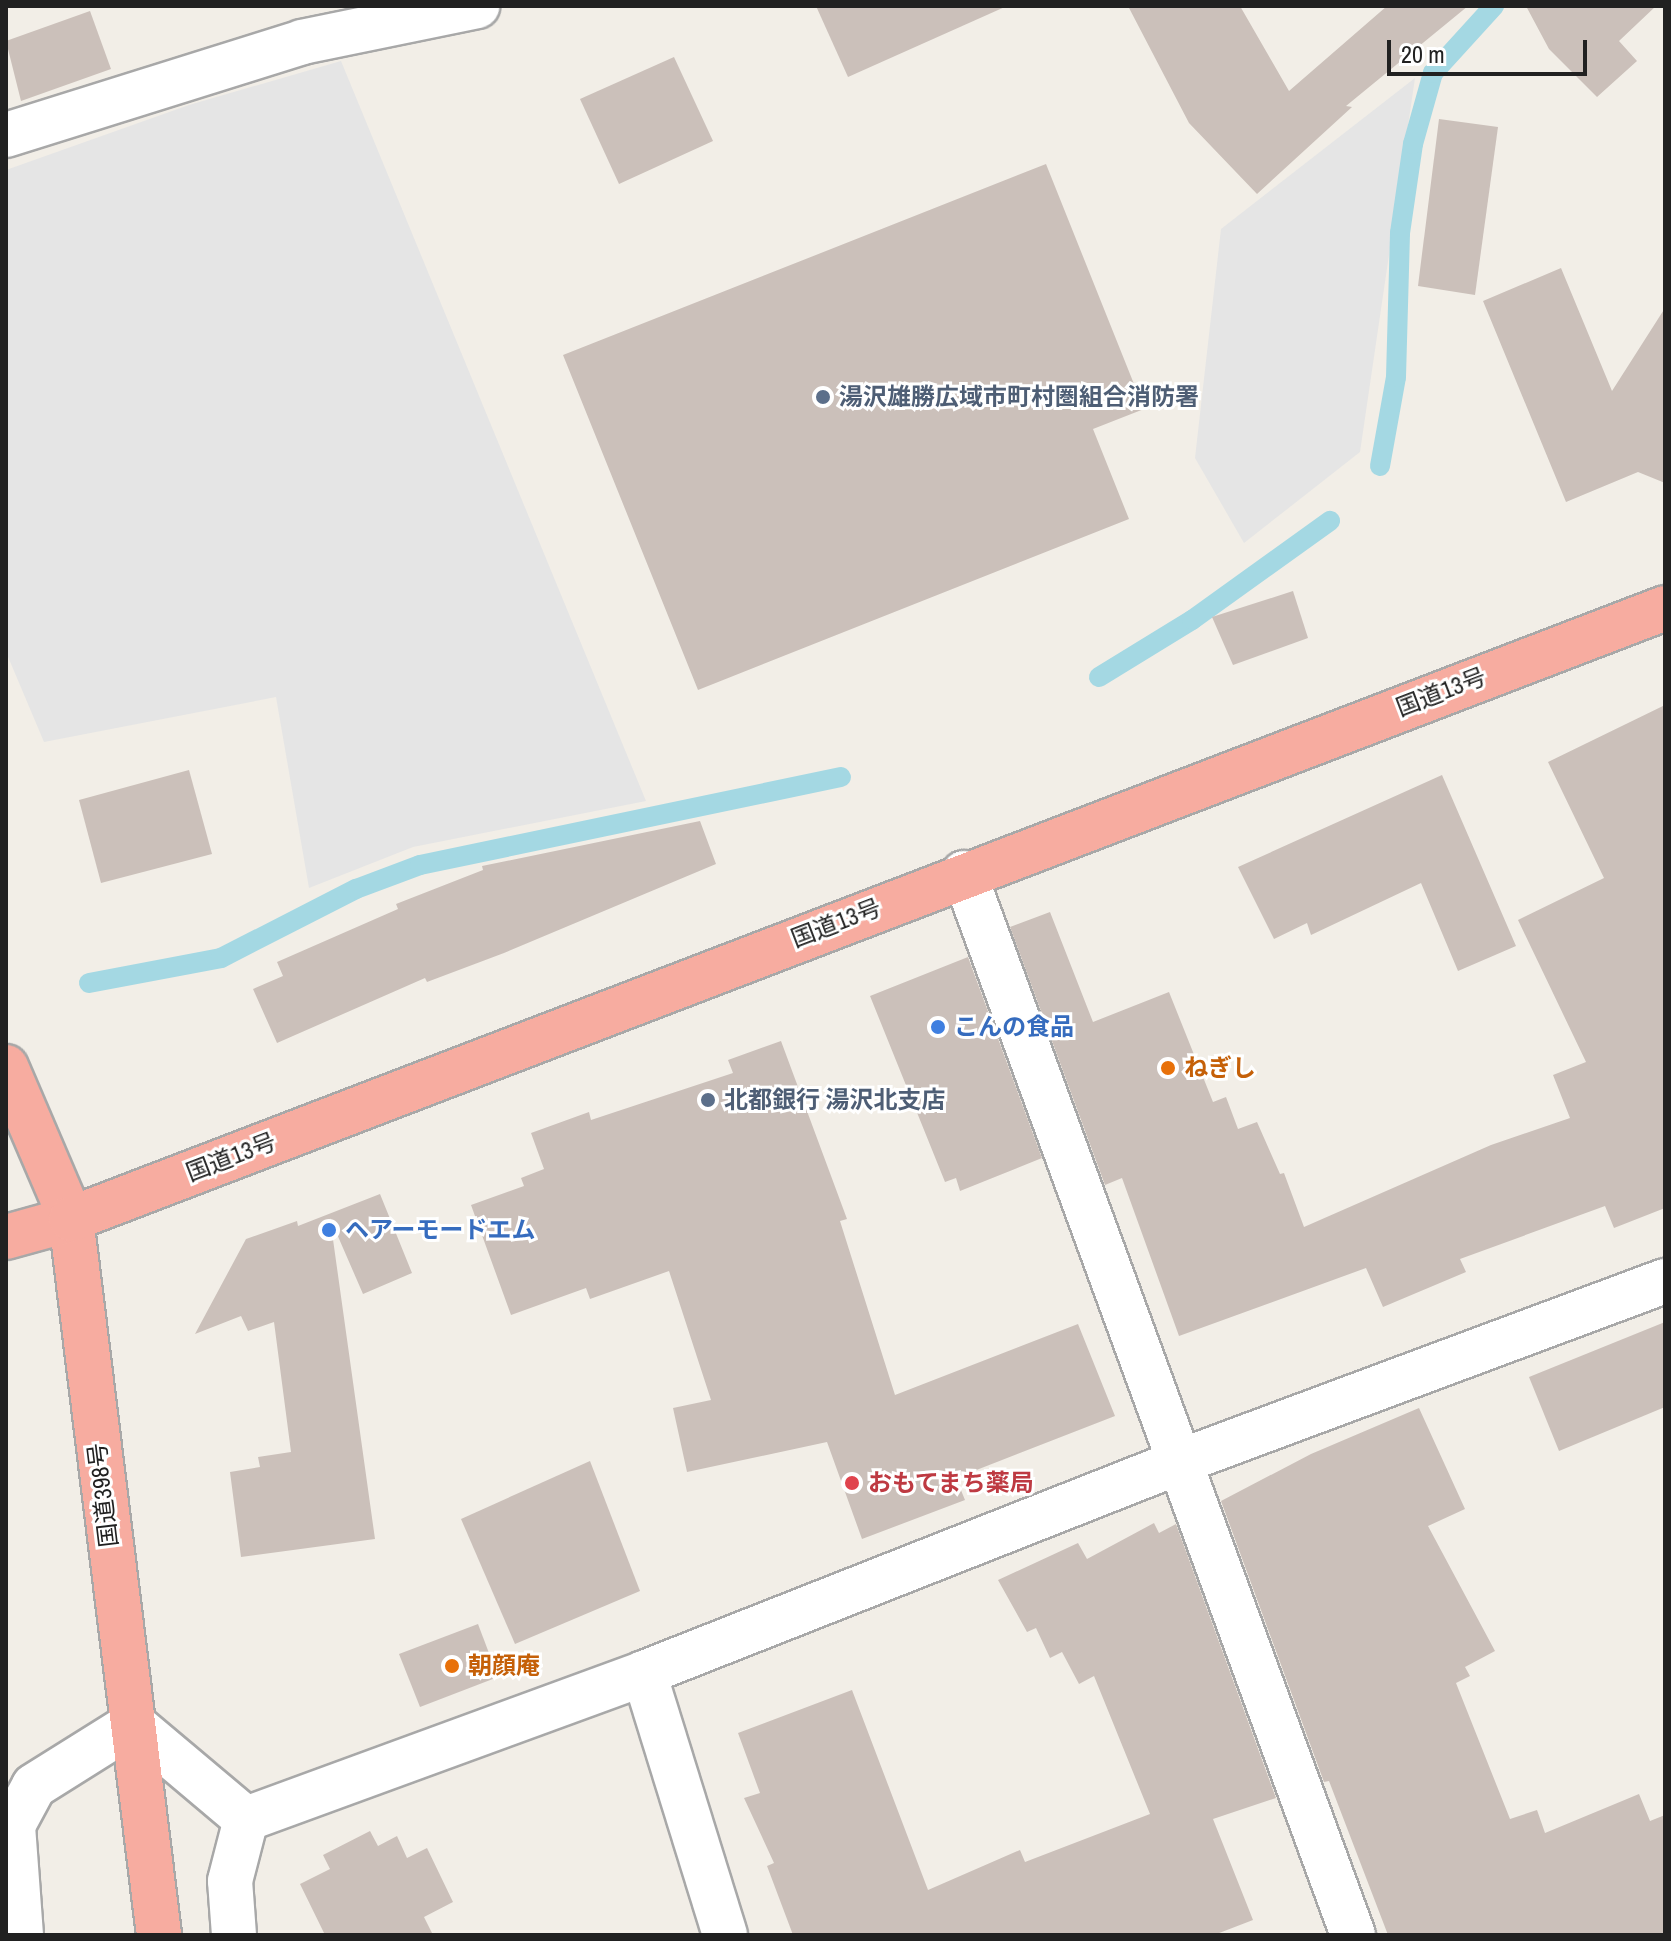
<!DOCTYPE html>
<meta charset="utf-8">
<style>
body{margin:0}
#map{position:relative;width:1671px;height:1941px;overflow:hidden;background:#f2eee7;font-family:"Archivo Narrow","Noto Sans JP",sans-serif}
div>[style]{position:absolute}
.parking>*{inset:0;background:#e5e5e5}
.stream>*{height:20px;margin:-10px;padding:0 10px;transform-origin:10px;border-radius:10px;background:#a4d8e3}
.building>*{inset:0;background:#cbc0ba}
.roads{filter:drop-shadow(2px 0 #a8a8a8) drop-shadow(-2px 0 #a8a8a8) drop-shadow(0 2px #a8a8a8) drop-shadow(0 -2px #a8a8a8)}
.minor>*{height:44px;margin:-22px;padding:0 22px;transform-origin:22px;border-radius:22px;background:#fff}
.trunk>*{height:44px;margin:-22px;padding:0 22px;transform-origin:22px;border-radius:22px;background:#f7aca0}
.dots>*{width:22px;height:22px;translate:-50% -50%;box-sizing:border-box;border:4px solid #fff;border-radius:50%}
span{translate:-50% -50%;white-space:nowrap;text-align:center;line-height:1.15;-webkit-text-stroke:6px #fff;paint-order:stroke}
.service-label{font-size:24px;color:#4e5e75;font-weight:700}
.left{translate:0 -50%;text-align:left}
.street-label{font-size:24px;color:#212121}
.shop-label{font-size:24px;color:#366cbe;font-weight:700}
.food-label{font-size:24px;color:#c56008;font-weight:700}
.health-label{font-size:24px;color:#be3a42;font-weight:700}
.frame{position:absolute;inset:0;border:8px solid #212121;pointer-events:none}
.scale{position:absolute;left:1387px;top:40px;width:200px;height:36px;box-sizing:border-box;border:4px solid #212121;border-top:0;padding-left:10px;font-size:24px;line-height:28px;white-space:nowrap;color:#212121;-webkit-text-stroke:6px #fff;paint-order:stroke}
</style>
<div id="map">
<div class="parking">
<i style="clip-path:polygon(341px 61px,646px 801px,413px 847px,309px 888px,276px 697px,44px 742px,6px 652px,6px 170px,189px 105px)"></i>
<i style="clip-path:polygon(1415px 78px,1360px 452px,1244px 543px,1195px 458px,1221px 229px)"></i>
</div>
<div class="stream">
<i style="left:1380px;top:466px;width:90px;rotate:-79.8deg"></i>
<i style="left:1396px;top:377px;width:144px;rotate:-88.4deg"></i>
<i style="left:1400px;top:233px;width:90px;rotate:-81.7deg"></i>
<i style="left:1413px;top:144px;width:74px;rotate:-74.3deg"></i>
<i style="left:1433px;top:73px;width:91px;rotate:-47.7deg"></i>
<i style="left:1099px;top:677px;width:109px;rotate:-31.5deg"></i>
<i style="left:1192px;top:620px;width:170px;rotate:-35.7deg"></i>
<i style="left:89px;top:983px;width:134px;rotate:-10.7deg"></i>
<i style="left:221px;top:958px;width:152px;rotate:-27.1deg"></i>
<i style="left:356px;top:889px;width:68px;rotate:-20.6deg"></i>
<i style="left:420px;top:865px;width:430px;rotate:-11.8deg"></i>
</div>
<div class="building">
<i style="clip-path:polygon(816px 6px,1007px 6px,848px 77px)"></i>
<i style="clip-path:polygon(1128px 6px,1240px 6px,1289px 91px,1387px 6px,1468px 6px,1346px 106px,1352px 107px,1257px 194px,1189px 123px)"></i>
<i style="clip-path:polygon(1526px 6px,1656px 6px,1619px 41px,1637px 61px,1597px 97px,1549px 49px)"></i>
<i style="clip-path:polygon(90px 11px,111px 69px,21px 101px,6px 41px)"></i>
<i style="clip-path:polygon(674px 57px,713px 141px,619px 184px,580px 99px)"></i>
<i style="clip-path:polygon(1439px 119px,1498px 127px,1475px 295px,1418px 286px)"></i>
<i style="clip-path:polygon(1046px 164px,1144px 409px,1093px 429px,1129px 519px,698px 690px,563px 355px)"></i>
<i style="clip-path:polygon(1561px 268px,1612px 391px,1665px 308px,1665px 483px,1638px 472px,1566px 502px,1483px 301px)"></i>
<i style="clip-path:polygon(1293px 591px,1308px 638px,1233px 665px,1212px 617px)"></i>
<i style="clip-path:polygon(1665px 705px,1665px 1208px,1614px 1228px,1605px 1206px,1460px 1259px,1466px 1272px,1383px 1307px,1366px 1268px,1179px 1336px,1122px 1178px,1105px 1185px,1010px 927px,1050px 912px,1093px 1022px,1169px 992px,1213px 1102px,1226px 1097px,1238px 1129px,1257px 1122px,1280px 1174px,1284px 1173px,1304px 1227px,1491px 1145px,1570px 1118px,1553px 1075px,1586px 1062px,1518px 920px,1604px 878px,1548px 762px)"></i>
<i style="clip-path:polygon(189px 770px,212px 854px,101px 883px,79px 800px)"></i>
<i style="clip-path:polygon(1442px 775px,1516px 946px,1458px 971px,1421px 883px,1311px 935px,1307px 923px,1274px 939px,1238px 867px)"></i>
<i style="clip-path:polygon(700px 821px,716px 864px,504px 953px,427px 982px,425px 978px,277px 1043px,253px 989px,283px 976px,277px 962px,398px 909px,396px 904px,483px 870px,482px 866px)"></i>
<i style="clip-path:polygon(968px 957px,1042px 1158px,960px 1191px,956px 1178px,945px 1182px,870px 996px)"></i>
<i style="clip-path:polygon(781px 1041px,847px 1219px,840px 1221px,895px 1395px,1078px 1324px,1115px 1416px,956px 1478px,965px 1500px,862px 1539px,827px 1442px,687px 1472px,673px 1408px,711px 1400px,669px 1271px,590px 1299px,586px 1288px,511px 1315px,471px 1205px,524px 1186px,521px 1178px,544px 1169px,531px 1133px,589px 1112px,591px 1120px,733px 1073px,728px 1060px)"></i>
<i style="clip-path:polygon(380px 1194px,412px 1273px,363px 1294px,330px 1218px,375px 1539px,241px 1557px,230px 1472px,260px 1467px,258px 1457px,291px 1452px,274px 1322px,248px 1331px,241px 1316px,195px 1334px,246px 1239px,297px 1221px,298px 1226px)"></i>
<i style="clip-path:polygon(1665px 1322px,1665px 1407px,1559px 1451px,1529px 1377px)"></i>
<i style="clip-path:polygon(1419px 1408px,1465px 1509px,1428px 1526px,1495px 1651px,1465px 1667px,1470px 1676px,1456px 1683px,1510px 1819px,1537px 1810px,1545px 1833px,1639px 1794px,1650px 1821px,1665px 1815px,1665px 1935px,1388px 1935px,1329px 1781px,1324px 1782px,1221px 1501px,1311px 1454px)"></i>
<i style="clip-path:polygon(590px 1461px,640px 1591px,515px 1644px,461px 1519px)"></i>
<i style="clip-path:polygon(1154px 1523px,1159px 1533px,1176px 1524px,1276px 1798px,1213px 1819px,1253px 1920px,1214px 1935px,793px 1935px,767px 1866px,774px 1863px,744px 1798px,760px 1793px,738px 1733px,852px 1690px,928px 1890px,1020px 1850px,1025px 1862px,1150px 1814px,1094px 1676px,1079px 1684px,1062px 1652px,1050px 1658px,1036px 1628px,1027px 1632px,998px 1580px,1078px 1543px,1087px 1559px)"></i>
<i style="clip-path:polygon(478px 1624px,498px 1677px,420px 1707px,399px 1654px)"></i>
<i style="clip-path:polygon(370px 1831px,378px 1846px,397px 1836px,407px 1858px,427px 1848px,453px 1902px,424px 1917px,433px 1935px,325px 1935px,300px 1884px,330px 1869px,323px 1855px)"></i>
</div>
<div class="roads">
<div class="minor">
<i style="left:6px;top:135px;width:310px;rotate:-17.4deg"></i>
<i style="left:302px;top:42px;width:179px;rotate:-11.6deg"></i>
<i style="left:964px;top:873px;width:1131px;rotate:69.88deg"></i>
<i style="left:644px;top:1673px;width:274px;rotate:72.8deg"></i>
<i style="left:246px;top:1819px;width:424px;rotate:-20.1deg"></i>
<i style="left:644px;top:1673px;width:575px;rotate:-21.52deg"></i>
<i style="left:1179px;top:1462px;width:519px;rotate:-20.43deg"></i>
<i style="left:21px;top:1935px;width:110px;rotate:-94.2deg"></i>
<i style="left:13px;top:1825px;width:44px;rotate:-61.7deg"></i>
<i style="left:34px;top:1786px;width:117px;rotate:-32.1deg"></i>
<i style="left:133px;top:1724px;width:148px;rotate:40.1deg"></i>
<i style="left:234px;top:1935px;width:54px;rotate:-94.2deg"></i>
<i style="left:230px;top:1881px;width:64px;rotate:-75.5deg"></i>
</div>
<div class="trunk">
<i style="left:6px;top:1067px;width:165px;rotate:66.8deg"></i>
<i style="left:71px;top:1219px;width:721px;rotate:82.99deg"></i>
<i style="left:6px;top:1237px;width:67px;rotate:-15.5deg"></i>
<i style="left:71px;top:1219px;width:1707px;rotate:-20.97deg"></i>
</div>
</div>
<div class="dots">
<i style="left:823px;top:397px;background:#5c6f8a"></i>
<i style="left:938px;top:1027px;background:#3f7fe0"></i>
<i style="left:1168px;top:1068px;background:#e8710a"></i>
<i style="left:708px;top:1100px;background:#5c6f8a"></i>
<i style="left:329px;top:1230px;background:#3f7fe0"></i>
<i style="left:852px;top:1483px;background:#e0444e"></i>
<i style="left:452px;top:1666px;background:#e8710a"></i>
</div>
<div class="service-label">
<span class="left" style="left:839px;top:397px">湯沢雄勝広域市町村圏組合消防署</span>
<span class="left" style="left:724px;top:1100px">北都銀行 湯沢北支店</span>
</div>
<div class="street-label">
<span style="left:1441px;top:692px;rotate:-21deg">国道13号</span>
<span style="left:836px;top:923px;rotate:-21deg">国道13号</span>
<span style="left:231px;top:1157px;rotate:-21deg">国道13号</span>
<span style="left:103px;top:1495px;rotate:-97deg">国道398号</span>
</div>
<div class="shop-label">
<span class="left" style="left:954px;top:1027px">こんの食品</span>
<span class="left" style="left:345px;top:1230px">ヘアーモードエム</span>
</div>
<div class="food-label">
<span class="left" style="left:1184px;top:1068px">ねぎし</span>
<span class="left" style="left:468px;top:1666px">朝顔庵</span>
</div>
<div class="health-label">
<span class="left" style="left:868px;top:1483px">おもてまち薬局</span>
</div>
<div class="frame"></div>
<div class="scale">20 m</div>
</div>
